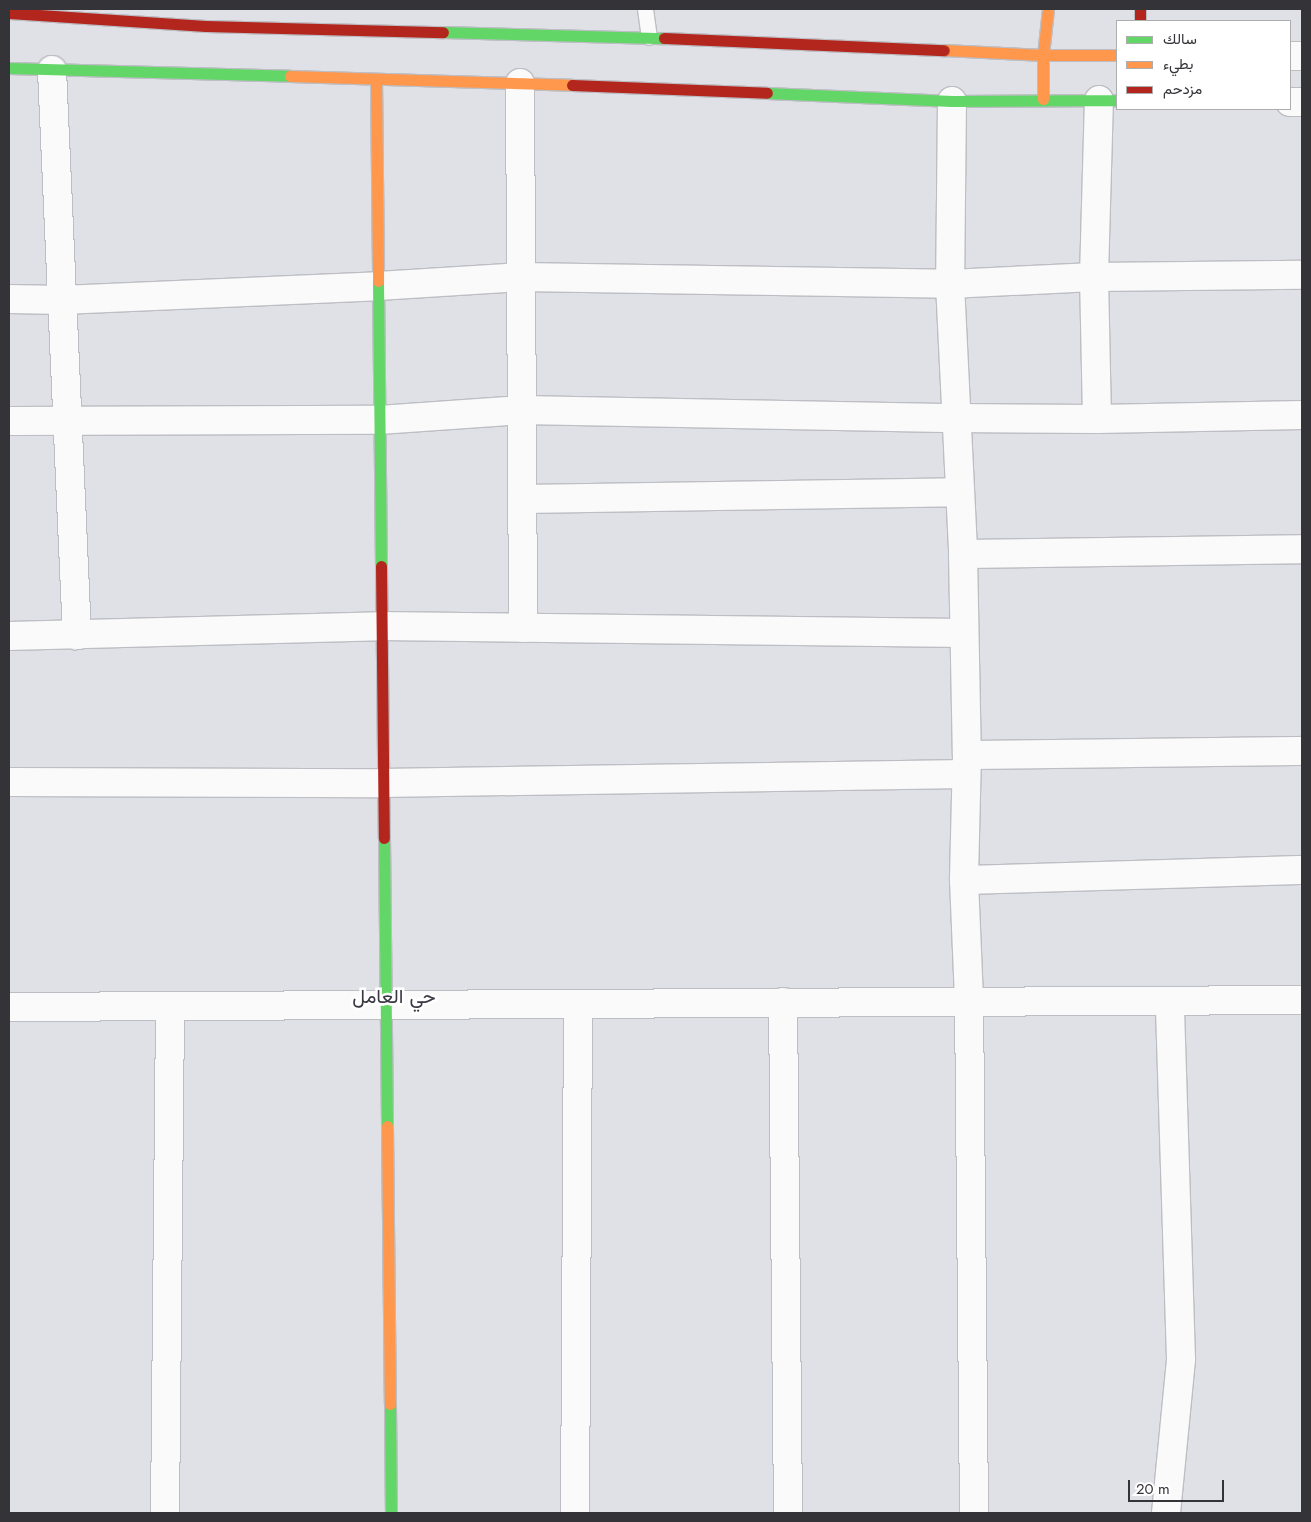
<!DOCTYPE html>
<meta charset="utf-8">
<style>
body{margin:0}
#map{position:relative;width:1311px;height:1522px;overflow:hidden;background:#e0e1e7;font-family:Jost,Vazirmatn,sans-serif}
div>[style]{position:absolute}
.roads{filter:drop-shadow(1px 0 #bdbec3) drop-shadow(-1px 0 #bdbec3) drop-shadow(0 1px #bdbec3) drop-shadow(0 -1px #bdbec3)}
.lane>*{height:15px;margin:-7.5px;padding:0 7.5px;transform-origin:7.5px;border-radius:7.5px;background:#fafafb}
.street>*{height:28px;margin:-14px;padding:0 14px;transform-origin:14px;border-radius:14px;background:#fafafb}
.fast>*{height:11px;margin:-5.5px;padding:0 5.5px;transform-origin:5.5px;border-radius:5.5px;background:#63d668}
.slow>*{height:11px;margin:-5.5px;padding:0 5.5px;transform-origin:5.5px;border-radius:5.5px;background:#ff974d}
.jam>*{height:11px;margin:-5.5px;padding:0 5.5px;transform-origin:5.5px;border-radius:5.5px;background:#b3261e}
span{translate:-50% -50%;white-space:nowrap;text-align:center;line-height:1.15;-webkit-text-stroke:5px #fff;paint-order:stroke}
.neighbourhood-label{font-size:20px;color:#383942}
.frame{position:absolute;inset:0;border:10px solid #333338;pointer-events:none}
.legend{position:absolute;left:1116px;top:20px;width:175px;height:90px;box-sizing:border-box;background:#fff;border:1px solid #adadaf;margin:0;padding:6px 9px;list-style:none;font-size:15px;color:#333338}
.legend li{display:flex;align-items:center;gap:10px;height:25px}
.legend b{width:25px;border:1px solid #adadaf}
.scale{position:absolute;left:1128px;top:1480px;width:96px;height:22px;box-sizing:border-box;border:2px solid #333338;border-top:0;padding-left:6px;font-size:15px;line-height:18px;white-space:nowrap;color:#333338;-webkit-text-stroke:4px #fff;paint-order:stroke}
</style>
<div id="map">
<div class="roads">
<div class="lane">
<i style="left:645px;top:9px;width:28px;rotate:82deg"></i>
</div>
<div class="street">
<i style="left:1290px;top:56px;width:12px"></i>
<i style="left:52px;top:70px;width:566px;rotate:87.47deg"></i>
<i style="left:520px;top:83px;width:545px;rotate:89.68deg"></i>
<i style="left:952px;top:101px;width:183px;rotate:90.6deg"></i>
<i style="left:950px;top:284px;width:270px;rotate:87.2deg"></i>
<i style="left:963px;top:554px;width:201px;rotate:88.9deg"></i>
<i style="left:967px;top:755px;width:125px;rotate:91.4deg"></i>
<i style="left:964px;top:880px;width:121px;rotate:87.6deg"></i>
<i style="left:969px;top:1001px;width:512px;rotate:89.44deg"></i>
<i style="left:1290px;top:102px;width:12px"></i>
<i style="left:9px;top:299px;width:53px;rotate:1.1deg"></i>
<i style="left:62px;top:300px;width:316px;rotate:-2.5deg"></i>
<i style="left:378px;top:286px;width:143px;rotate:-3.6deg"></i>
<i style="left:521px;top:277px;width:429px;rotate:0.9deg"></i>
<i style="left:950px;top:284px;width:144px;rotate:-2.8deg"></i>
<i style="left:1094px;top:277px;width:208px;rotate:-0.6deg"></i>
<i style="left:1097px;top:419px;width:142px;rotate:-91.2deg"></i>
<i style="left:1094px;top:277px;width:177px;rotate:-88.4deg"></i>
<i style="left:9px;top:421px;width:370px;rotate:-0.2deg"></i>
<i style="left:379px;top:420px;width:143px;rotate:-4deg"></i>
<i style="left:522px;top:410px;width:435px;rotate:1.1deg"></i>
<i style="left:957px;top:418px;width:140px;rotate:0.4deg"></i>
<i style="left:1097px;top:419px;width:205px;rotate:-1.1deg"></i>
<i style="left:522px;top:499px;width:438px;rotate:-0.9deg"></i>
<i style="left:963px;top:554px;width:339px;rotate:-0.8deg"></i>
<i style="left:9px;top:636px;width:372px;rotate:-1.5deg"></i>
<i style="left:381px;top:626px;width:583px;rotate:0.69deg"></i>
<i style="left:967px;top:755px;width:335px;rotate:-0.7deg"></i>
<i style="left:9px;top:782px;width:373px;rotate:0.2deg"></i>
<i style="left:382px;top:783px;width:584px;rotate:-0.88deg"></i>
<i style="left:964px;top:880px;width:338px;rotate:-1.7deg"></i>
<i style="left:783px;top:1002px;width:511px;rotate:89.44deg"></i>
<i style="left:9px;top:1007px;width:1293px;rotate:-0.31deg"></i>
<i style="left:165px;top:1513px;width:507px;rotate:-89.43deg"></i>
<i style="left:575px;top:1513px;width:509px;rotate:-89.66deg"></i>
<i style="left:1166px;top:1513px;width:155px;rotate:-84.4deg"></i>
<i style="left:1181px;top:1359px;width:358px;rotate:-91.8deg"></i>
</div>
<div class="fast">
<i style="left:443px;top:32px;width:221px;rotate:1.6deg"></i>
<i style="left:9px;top:68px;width:281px;rotate:1.6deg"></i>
<i style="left:767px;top:93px;width:185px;rotate:2.5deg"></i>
<i style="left:952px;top:101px;width:165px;rotate:-0.3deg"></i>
<i style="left:378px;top:281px;width:285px;rotate:89.4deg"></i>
<i style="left:384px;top:838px;width:288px;rotate:89.4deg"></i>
<i style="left:390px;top:1404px;width:109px;rotate:89.5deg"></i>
</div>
<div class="slow">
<i style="left:944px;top:50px;width:99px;rotate:2.9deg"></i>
<i style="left:1043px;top:55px;width:74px"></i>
<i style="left:290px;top:76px;width:282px;rotate:1.8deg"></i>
<i style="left:376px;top:79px;width:202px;rotate:89.4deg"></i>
<i style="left:1043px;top:99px;width:44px;rotate:-90deg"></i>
<i style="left:1043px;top:55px;width:46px;rotate:-83.8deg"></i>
<i style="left:387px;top:1126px;width:278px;rotate:89.4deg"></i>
</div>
<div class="jam">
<i style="left:1140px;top:9px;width:12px;rotate:90deg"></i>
<i style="left:9px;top:13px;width:197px;rotate:3.8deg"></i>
<i style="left:206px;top:26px;width:237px;rotate:1.5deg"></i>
<i style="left:664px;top:38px;width:280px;rotate:2.5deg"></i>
<i style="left:572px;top:85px;width:195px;rotate:2.3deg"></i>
<i style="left:381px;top:566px;width:272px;rotate:89.4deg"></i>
</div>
</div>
<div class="neighbourhood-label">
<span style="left:394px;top:996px">حي العامل</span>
</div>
<div class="frame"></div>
<ul class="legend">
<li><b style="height:6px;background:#63d668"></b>سالك</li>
<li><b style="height:6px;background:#ff974d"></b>بطيء</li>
<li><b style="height:6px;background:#b3261e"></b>مزدحم</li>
</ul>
<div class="scale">20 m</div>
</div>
